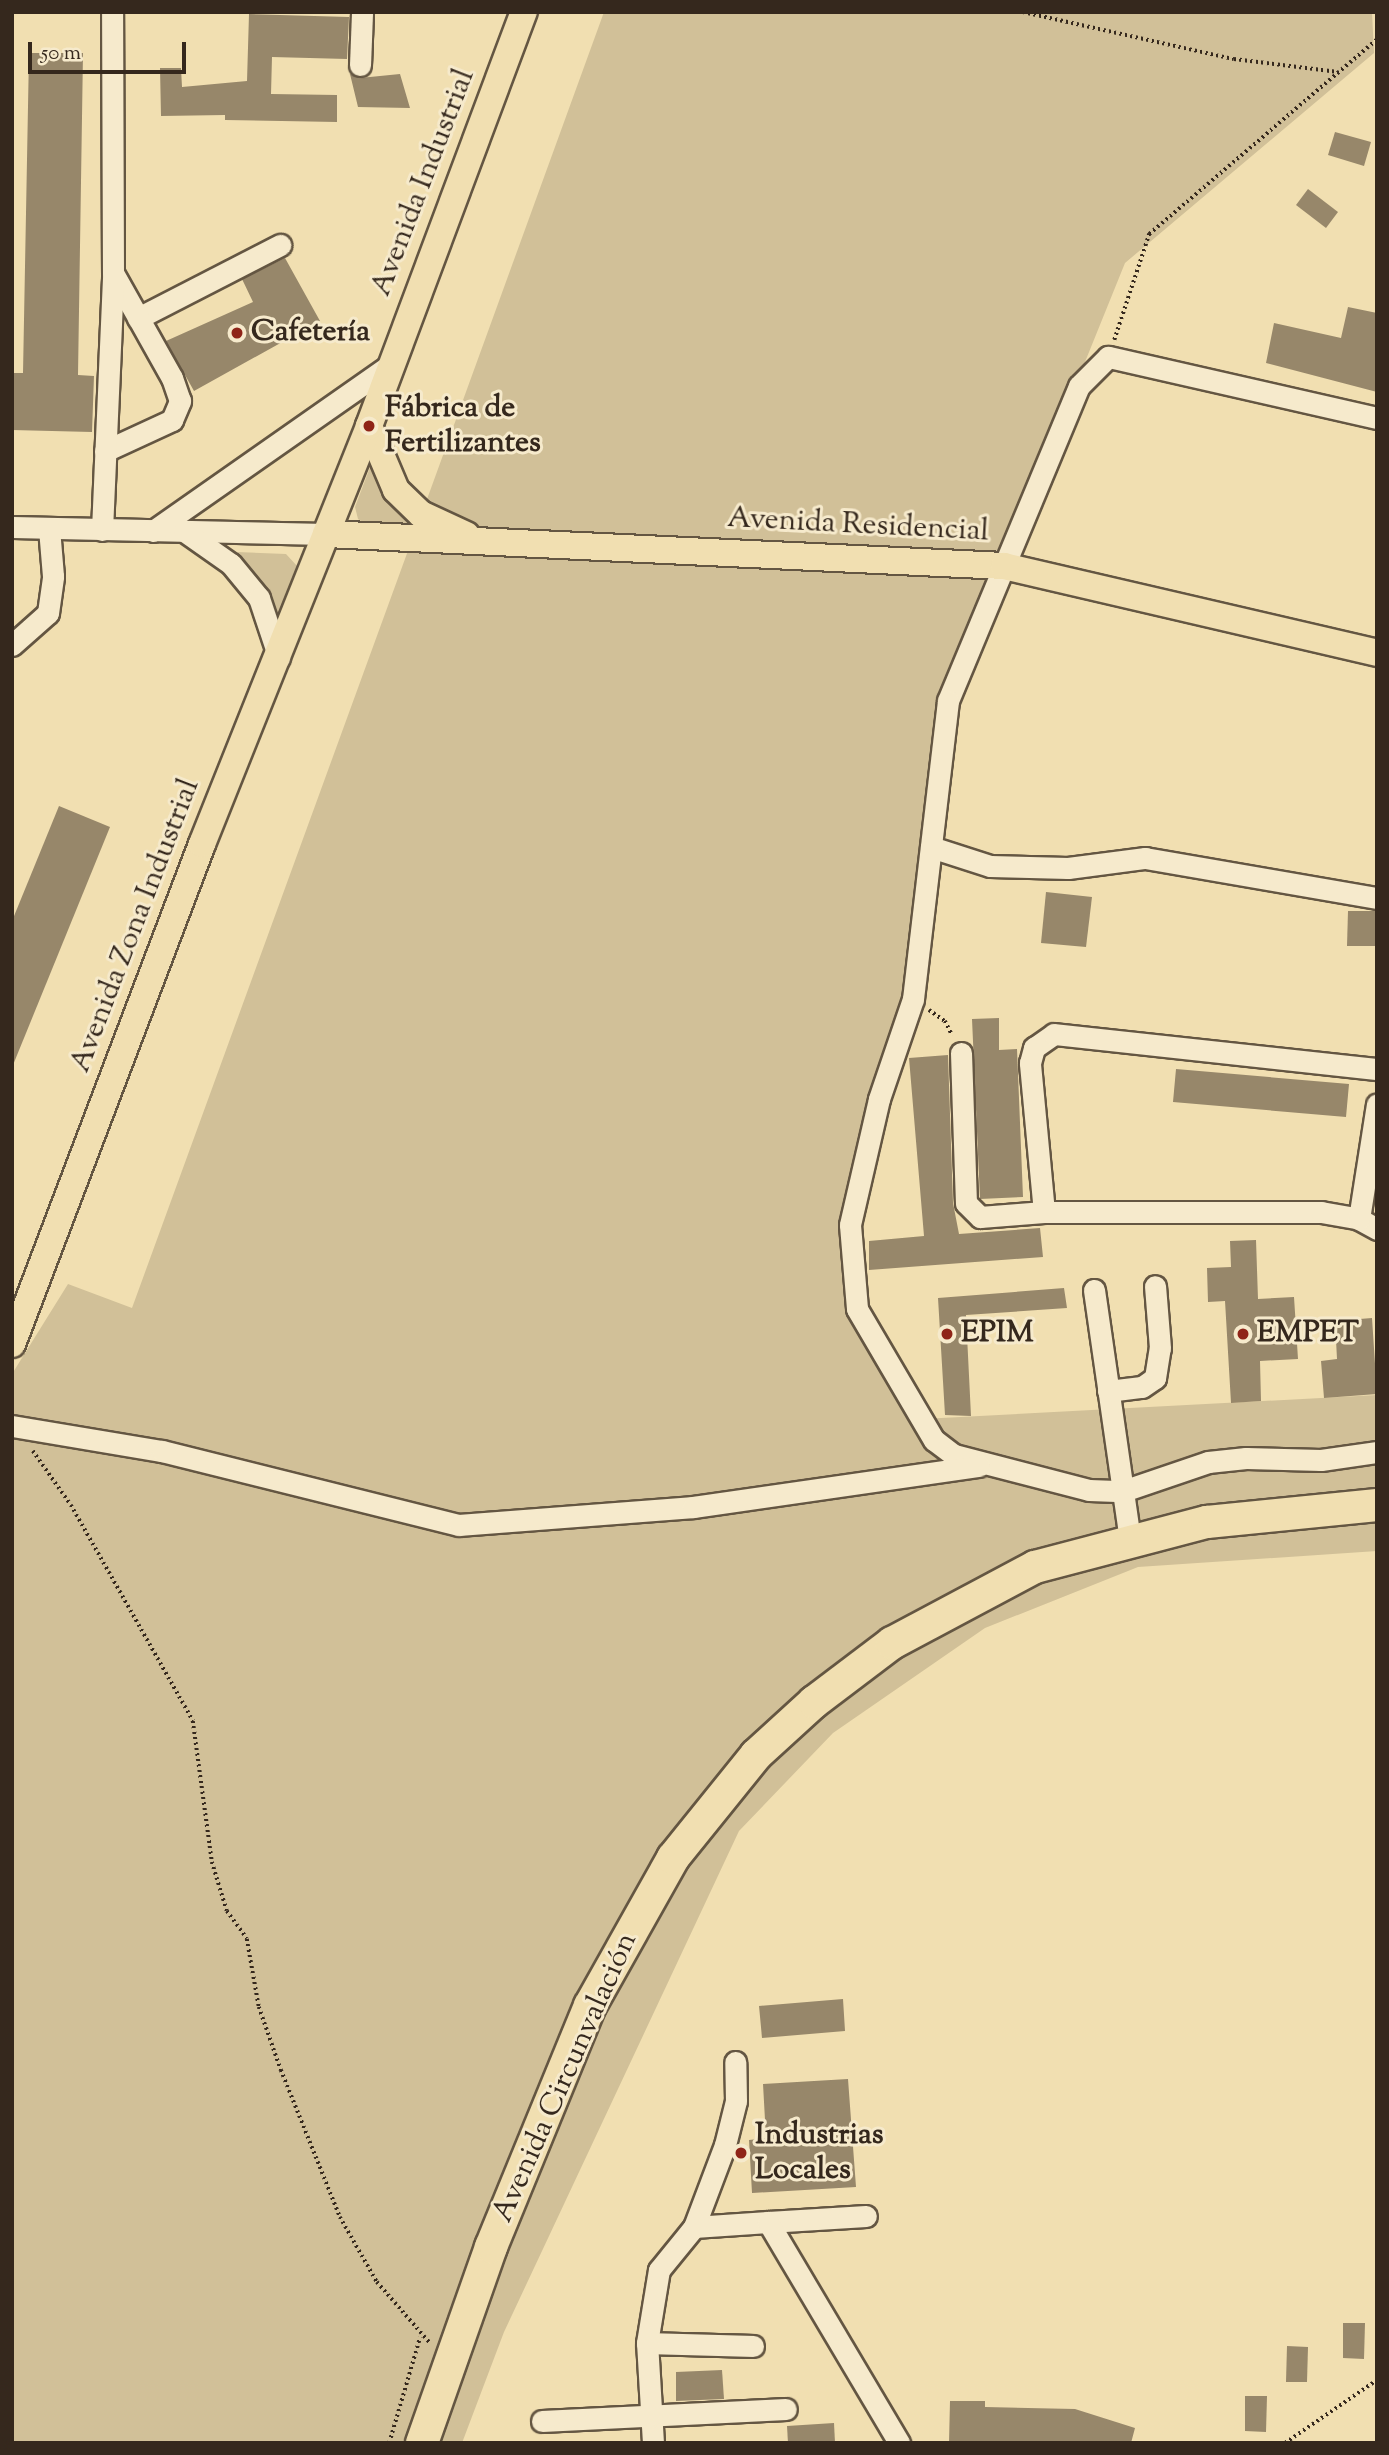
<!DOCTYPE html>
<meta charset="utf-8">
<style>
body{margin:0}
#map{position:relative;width:1389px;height:2455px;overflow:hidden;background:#f1dfb1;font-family:"Sorts Mill Goudy",serif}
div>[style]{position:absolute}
.green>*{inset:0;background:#d1c098}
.building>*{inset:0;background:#97876a}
.path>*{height:3.5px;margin-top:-1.75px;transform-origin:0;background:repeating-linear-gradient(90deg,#35281d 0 2px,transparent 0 5.5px)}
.roads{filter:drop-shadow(2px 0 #645642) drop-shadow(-2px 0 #645642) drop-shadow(0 2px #645642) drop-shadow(0 -2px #645642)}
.minor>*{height:21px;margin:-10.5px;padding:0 10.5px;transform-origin:10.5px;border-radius:10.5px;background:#f6eacc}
.major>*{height:26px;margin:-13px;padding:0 13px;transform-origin:13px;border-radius:13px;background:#f1dfb1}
.highway>*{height:32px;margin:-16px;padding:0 16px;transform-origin:16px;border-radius:16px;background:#f1dfb1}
.dots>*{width:19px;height:19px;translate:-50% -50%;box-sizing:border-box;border:4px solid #f6eacc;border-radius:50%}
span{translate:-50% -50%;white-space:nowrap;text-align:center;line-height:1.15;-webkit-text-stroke:6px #f6eacc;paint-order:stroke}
.street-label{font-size:30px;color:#35281d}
.poi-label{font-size:30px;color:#35281d;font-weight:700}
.left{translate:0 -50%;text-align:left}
.frame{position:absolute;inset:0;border:14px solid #35281d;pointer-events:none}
.scale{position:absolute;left:28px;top:42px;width:158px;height:32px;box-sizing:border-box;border:4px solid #35281d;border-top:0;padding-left:9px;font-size:21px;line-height:24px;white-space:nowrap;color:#35281d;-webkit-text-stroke:5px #f6eacc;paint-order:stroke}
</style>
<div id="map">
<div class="green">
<i style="clip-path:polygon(604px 12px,1372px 12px,1374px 53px,1125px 263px,948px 701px,913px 999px,850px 1225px,857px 1309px,922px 1419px,1377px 1395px,1377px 1551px,1138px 1567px,985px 1628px,833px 1733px,739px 1831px,504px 2332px,462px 2443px,12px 2443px,12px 1374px,68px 1284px,132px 1308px,417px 526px,371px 528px,358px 519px,355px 507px,372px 462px,418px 524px)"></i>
<i style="clip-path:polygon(237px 552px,286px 554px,298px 567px,282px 623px,270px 595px)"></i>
</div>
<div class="building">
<i style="clip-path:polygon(249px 14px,349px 17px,347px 59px,272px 57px,271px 94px,337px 95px,337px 122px,225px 120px,225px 115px,161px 116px,160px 68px,181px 68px,182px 87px,247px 81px)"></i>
<i style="clip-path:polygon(29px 53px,83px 53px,78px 375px,94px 376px,92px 432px,12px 430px,12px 373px,23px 373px)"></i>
<i style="clip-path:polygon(350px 74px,360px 78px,400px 74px,410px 108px,358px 107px)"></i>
<i style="clip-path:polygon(1335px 132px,1371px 142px,1364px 166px,1328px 155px)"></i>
<i style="clip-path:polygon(1308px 189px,1338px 212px,1326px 228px,1296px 205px)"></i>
<i style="clip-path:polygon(285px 258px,320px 321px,194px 391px,166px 341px,253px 302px,242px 279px)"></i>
<i style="clip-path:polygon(1348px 307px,1377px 313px,1377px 392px,1266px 363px,1274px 323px,1341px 338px)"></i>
<i style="clip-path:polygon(59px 806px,110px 827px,13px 1065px,12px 921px)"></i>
<i style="clip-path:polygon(1046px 892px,1092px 897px,1086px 947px,1041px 943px)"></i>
<i style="clip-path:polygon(1348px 911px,1377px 911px,1377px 946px,1347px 946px)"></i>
<i style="clip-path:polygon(999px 1018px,999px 1050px,1017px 1049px,1023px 1197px,980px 1199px,972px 1019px)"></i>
<i style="clip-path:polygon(948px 1055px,953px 1203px,959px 1234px,1040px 1228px,1043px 1257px,869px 1270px,869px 1241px,924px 1236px,909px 1058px)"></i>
<i style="clip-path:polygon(1176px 1069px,1349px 1084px,1346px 1117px,1173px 1102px)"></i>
<i style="clip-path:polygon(1256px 1240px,1258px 1299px,1294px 1297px,1298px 1359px,1260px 1361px,1261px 1401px,1231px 1403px,1225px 1301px,1208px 1302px,1207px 1268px,1231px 1267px,1230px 1241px)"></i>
<i style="clip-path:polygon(1064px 1288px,1067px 1308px,966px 1315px,971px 1416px,945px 1415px,938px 1298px)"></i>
<i style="clip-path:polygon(1372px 1318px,1377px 1394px,1324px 1398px,1321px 1361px,1337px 1359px,1335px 1321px)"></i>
<i style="clip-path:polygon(843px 1999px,845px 2031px,762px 2038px,759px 2006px)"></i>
<i style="clip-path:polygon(848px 2079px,856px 2187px,752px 2193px,749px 2140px,766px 2138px,763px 2084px)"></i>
<i style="clip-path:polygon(1343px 2323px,1365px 2323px,1364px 2359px,1343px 2358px)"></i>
<i style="clip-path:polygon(1287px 2346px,1308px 2347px,1307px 2382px,1286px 2382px)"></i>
<i style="clip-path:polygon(722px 2370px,724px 2399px,676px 2401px,676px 2372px)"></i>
<i style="clip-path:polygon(1245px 2396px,1267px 2396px,1266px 2432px,1245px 2431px)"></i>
<i style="clip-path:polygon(950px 2401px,985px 2401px,985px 2407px,1075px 2409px,1135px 2428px,1131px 2443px,949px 2443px)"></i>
<i style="clip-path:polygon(834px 2423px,835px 2443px,788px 2443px,787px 2426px)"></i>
</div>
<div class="path">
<i style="left:1023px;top:12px;width:216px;rotate:12.6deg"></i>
<i style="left:1234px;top:59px;width:105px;rotate:7.1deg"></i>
<i style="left:1114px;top:340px;width:112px;rotate:-71.7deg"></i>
<i style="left:1149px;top:234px;width:300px;rotate:-40.5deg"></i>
<i style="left:929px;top:1010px;width:19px;rotate:35deg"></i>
<i style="left:945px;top:1021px;width:16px;rotate:63deg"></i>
<i style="left:33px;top:1451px;width:66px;rotate:54.9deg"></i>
<i style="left:71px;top:1505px;width:248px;rotate:60.5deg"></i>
<i style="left:193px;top:1721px;width:142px;rotate:82.3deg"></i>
<i style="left:212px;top:1862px;width:51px;rotate:73deg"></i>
<i style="left:227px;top:1911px;width:34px;rotate:54deg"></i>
<i style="left:247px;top:1939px;width:69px;rotate:80deg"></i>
<i style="left:259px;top:2007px;width:67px;rotate:70.8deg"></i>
<i style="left:281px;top:2070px;width:158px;rotate:68.1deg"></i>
<i style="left:340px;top:2217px;width:75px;rotate:60.4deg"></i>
<i style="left:377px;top:2282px;width:81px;rotate:49deg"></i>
<i style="left:389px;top:2443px;width:110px;rotate:-73.7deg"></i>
<i style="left:1285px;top:2443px;width:112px;rotate:-34.4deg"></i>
</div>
<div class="roads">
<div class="minor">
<i style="left:360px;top:65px;width:53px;rotate:-87.8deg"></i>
<i style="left:138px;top:318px;width:160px;rotate:-27.2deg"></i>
<i style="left:1377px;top:418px;width:276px;rotate:-167.2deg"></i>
<i style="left:1108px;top:357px;width:41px;rotate:135deg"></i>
<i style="left:1079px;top:386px;width:341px;rotate:112.6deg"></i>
<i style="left:948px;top:701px;width:300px;rotate:96.7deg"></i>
<i style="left:913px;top:999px;width:106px;rotate:108.8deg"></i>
<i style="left:879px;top:1099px;width:129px;rotate:103deg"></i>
<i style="left:850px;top:1225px;width:84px;rotate:85.2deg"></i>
<i style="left:857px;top:1309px;width:152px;rotate:59.6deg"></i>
<i style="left:934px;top:1440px;width:25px;rotate:37deg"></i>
<i style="left:954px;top:1455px;width:139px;rotate:14.5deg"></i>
<i style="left:1089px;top:1490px;width:34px;rotate:2deg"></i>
<i style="left:1123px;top:1491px;width:90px;rotate:-18.8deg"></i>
<i style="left:1208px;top:1462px;width:38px;rotate:-6deg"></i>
<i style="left:1246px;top:1458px;width:75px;rotate:1.5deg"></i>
<i style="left:1321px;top:1460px;width:57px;rotate:-8.1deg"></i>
<i style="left:105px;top:451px;width:74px;rotate:-24.8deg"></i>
<i style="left:172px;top:420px;width:21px;rotate:-67deg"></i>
<i style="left:180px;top:401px;width:24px;rotate:-109deg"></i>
<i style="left:172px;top:378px;width:120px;rotate:-119.3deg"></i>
<i style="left:12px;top:527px;width:314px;rotate:1.3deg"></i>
<i style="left:102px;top:530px;width:257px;rotate:-87.5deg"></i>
<i style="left:113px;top:273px;width:261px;rotate:-90.2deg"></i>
<i style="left:153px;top:531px;width:288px;rotate:-35deg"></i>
<i style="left:184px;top:531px;width:57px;rotate:35.1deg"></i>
<i style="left:231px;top:564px;width:44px;rotate:50.5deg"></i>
<i style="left:259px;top:598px;width:63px;rotate:71.6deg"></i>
<i style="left:12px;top:645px;width:48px;rotate:-41.6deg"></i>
<i style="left:48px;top:613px;width:37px;rotate:-82deg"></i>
<i style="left:53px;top:576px;width:48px;rotate:-94.8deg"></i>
<i style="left:931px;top:847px;width:62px;rotate:17.9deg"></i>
<i style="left:990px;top:866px;width:78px;rotate:1.5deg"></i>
<i style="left:1068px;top:868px;width:78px;rotate:-7.4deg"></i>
<i style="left:1145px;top:858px;width:235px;rotate:9.8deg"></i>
<i style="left:961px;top:1053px;width:150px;rotate:88.1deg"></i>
<i style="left:966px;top:1203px;width:20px;rotate:45deg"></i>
<i style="left:980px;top:1217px;width:64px;rotate:-4.5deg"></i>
<i style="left:1044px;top:1212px;width:277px"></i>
<i style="left:1321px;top:1212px;width:39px;rotate:10deg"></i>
<i style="left:1359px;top:1219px;width:21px;rotate:29deg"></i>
<i style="left:1044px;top:1212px;width:150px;rotate:-95.4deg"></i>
<i style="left:1030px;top:1063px;width:16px;rotate:-75deg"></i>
<i style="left:1034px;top:1048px;width:24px;rotate:-35deg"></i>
<i style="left:1054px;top:1034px;width:325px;rotate:6.2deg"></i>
<i style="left:1359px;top:1219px;width:116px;rotate:-81.1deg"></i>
<i style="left:1094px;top:1290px;width:253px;rotate:81.8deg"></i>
<i style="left:1108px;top:1391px;width:34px;rotate:-7deg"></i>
<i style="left:1142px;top:1387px;width:16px;rotate:-35deg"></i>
<i style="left:1155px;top:1378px;width:30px;rotate:-81deg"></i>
<i style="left:1160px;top:1348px;width:62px;rotate:-94.6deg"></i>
<i style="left:12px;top:1426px;width:152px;rotate:9.5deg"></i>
<i style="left:162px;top:1451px;width:306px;rotate:14deg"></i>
<i style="left:459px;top:1525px;width:235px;rotate:-4.4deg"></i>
<i style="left:693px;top:1507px;width:289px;rotate:-8.2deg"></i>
<i style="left:768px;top:2222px;width:98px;rotate:-3.5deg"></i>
<i style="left:694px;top:2227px;width:74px;rotate:-3.9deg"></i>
<i style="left:768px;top:2222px;width:257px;rotate:59.3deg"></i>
<i style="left:647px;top:2343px;width:106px;rotate:1.6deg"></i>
<i style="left:542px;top:2421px;width:244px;rotate:-2.8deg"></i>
<i style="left:653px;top:2443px;width:100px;rotate:-93.4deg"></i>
<i style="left:647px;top:2343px;width:74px;rotate:-80.7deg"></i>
<i style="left:659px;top:2270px;width:55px;rotate:-50.9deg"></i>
<i style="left:694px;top:2227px;width:88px;rotate:-69.3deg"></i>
<i style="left:725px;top:2145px;width:45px;rotate:-76deg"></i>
<i style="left:736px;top:2101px;width:39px;rotate:-91deg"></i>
</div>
<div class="major">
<i style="left:369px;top:426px;width:69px;rotate:67.1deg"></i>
<i style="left:396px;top:490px;width:35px;rotate:44deg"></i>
<i style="left:421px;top:514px;width:50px;rotate:25deg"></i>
<i style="left:326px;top:534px;width:679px;rotate:2.7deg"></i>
<i style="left:1004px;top:566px;width:383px;rotate:13.1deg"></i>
<i style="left:12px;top:1344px;width:535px;rotate:-69.19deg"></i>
<i style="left:202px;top:844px;width:450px;rotate:-68.2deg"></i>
<i style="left:369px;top:426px;width:442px;rotate:-69.5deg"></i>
</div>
<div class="highway">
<i style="left:422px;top:2443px;width:208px;rotate:-70.6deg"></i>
<i style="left:491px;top:2247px;width:261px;rotate:-67.7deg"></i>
<i style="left:590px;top:2006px;width:170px;rotate:-60.7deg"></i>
<i style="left:673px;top:1858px;width:132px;rotate:-51.1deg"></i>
<i style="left:756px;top:1755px;width:79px;rotate:-42.4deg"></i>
<i style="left:814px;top:1702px;width:98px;rotate:-37.1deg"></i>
<i style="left:892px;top:1643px;width:162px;rotate:-28deg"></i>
<i style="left:1035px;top:1567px;width:178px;rotate:-14.7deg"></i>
<i style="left:1207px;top:1522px;width:171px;rotate:-5.7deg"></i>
</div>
</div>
<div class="dots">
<i style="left:237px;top:333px;background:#8f2418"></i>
<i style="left:369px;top:426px;background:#8f2418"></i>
<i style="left:947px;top:1334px;background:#8f2418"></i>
<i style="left:1243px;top:1334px;background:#8f2418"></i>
<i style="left:741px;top:2153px;background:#8f2418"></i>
</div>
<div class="street-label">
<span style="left:424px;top:183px;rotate:-69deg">Avenida Industrial</span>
<span style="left:858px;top:526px;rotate:3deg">Avenida Residencial</span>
<span style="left:136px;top:926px;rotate:-69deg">Avenida Zona Industrial</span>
<span style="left:566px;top:2078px;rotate:-66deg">Avenida Circunvalación</span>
</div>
<div class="poi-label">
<span class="left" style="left:251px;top:333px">Cafetería</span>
<span class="left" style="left:385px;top:426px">Fábrica de<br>Fertilizantes</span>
<span class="left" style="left:961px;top:1334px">EPIM</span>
<span class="left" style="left:1257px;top:1334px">EMPET</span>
<span class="left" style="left:755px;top:2153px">Industrias<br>Locales</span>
</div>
<div class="frame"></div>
<div class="scale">50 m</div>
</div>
